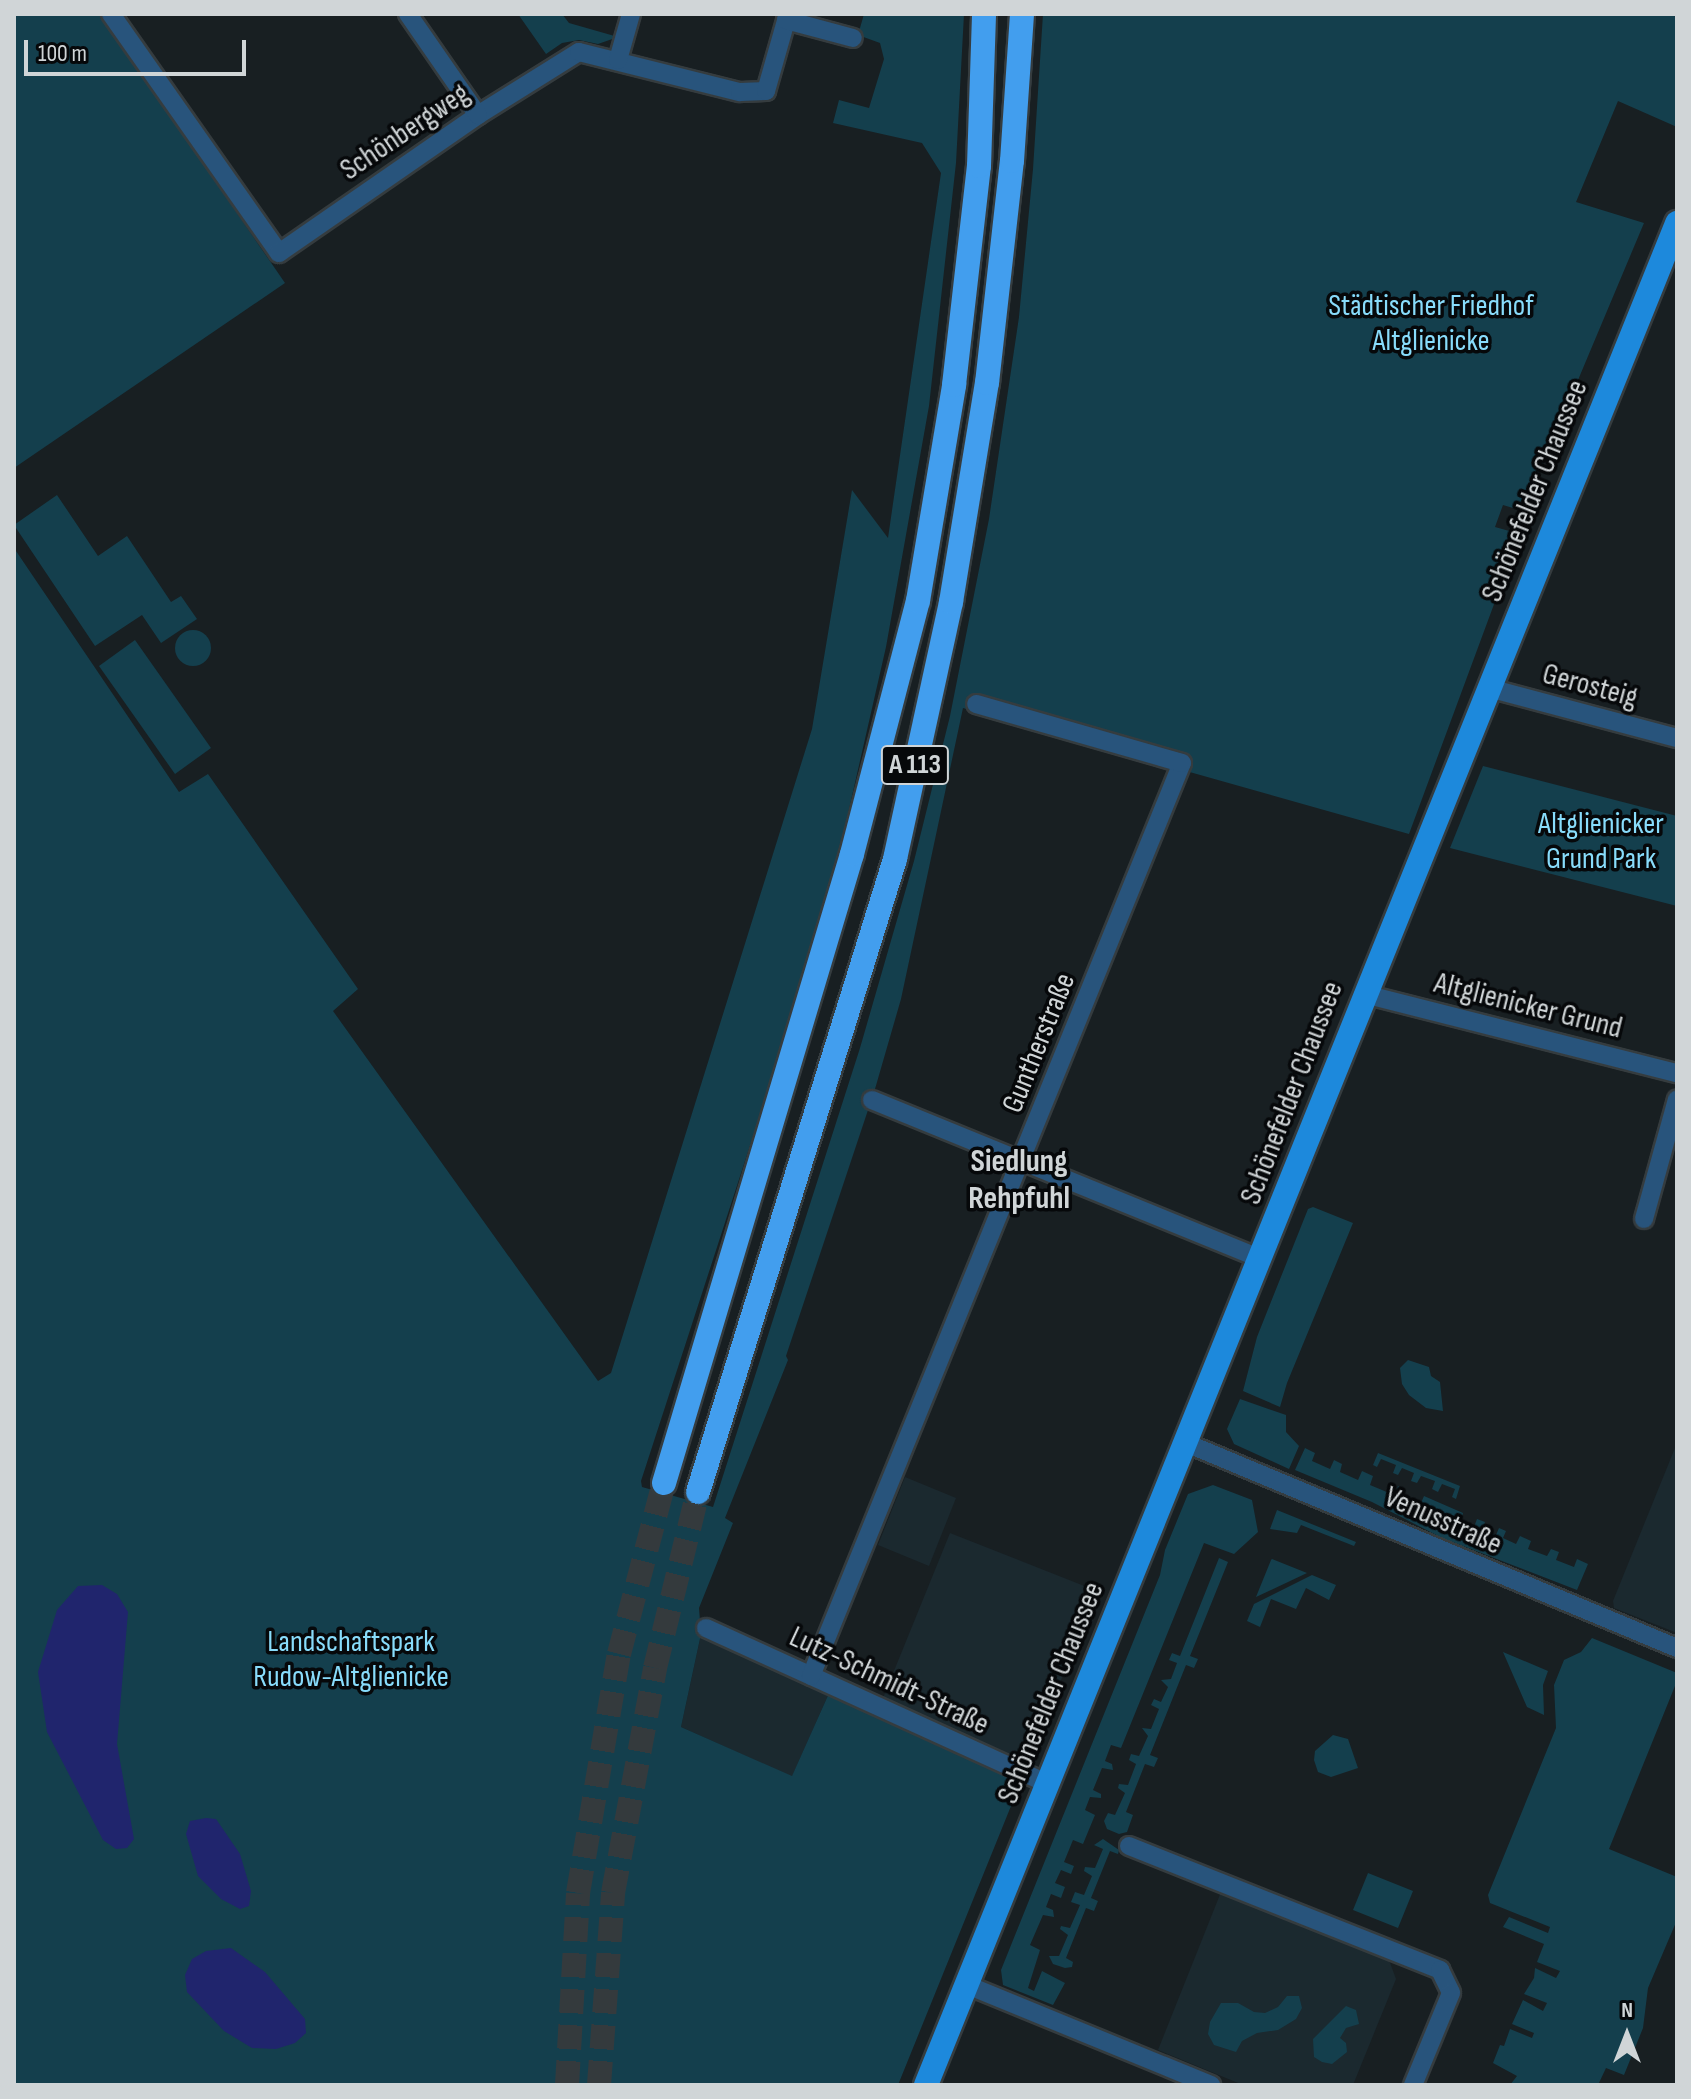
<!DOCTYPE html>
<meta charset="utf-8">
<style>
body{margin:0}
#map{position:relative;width:1691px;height:2099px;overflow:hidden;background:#181f22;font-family:"Sofia Sans Condensed",sans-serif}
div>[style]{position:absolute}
.built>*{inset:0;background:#1b292f}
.green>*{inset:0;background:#143f4d}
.round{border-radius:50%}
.water>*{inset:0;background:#20256d}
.highway-tunnel>*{height:24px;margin-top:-12px;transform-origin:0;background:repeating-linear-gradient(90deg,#343a3d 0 24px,transparent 0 36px)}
.roads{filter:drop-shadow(2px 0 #353c3f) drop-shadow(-2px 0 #353c3f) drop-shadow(0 2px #353c3f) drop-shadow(0 -2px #353c3f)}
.minor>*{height:18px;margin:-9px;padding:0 9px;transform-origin:9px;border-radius:9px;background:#28547c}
.major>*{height:24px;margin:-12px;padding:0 12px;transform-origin:12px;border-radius:12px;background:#1d89dc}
.highway>*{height:24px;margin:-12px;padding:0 12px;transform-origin:12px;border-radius:12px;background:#429eee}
span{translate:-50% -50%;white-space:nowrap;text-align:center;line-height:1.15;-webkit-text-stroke:7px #06080a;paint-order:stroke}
.shield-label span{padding:2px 6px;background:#06080a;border:2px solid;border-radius:6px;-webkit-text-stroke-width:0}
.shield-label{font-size:28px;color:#d0d5d7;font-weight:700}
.street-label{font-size:30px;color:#d0d5d7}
.park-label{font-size:30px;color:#88dcfb}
.neighbourhood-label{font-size:32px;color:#d0d5d7;font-weight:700}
.frame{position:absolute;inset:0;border:16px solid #d0d5d7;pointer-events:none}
.north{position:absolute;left:1587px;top:1995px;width:80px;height:80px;-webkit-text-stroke:6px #06080a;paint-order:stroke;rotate:0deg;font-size:22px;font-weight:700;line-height:32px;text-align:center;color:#d0d5d7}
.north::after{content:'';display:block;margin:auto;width:28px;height:36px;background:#d0d5d7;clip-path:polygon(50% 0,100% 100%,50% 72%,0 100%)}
.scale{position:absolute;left:24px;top:40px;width:222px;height:36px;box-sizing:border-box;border:4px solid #d0d5d7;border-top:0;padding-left:10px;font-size:24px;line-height:28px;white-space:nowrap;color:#d0d5d7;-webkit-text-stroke:6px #06080a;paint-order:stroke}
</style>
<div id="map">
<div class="built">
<i style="clip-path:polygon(1677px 1443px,1677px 1633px,1614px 1608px,1613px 1601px)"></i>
<i style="clip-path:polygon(905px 1477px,956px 1498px,929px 1566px,878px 1545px)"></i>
<i style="clip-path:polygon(950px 1533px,1097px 1591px,1026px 1767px,883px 1698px)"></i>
<i style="clip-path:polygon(701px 1634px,830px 1691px,792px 1777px,681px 1727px)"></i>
<i style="clip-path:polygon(1221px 1892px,1389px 1960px,1396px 1979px,1353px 2085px,1243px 2085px,1158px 2050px)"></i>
</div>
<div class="green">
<i style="clip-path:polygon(14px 14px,100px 14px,285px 283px,14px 468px)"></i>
<i style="clip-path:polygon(518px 14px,562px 14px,569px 23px,618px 37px,598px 44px,579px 40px,562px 43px,546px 54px)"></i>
<i style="clip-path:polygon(864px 14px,964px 14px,956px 163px,929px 406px,886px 647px,839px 853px,771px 1081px,641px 1481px,642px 1487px,713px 1507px,860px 1048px,914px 861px,950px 716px,989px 519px,1019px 317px,1033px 169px,1043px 14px,1668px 14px,1677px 17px,1677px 127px,1618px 101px,1576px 202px,1644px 223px,1523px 511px,1503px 505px,1495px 527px,1520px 534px,1409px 834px,963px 708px,901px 999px,875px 1089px,786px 1356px,788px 1360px,725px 1518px,733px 1523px,699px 1608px,701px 1634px,681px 1727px,792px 1776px,830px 1691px,1022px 1779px,898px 2085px,14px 2085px,14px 548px,179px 792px,208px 774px,358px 989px,333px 1011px,598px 1381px,611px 1373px,812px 729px,852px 490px,888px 538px,941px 173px,922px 143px,833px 123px,839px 100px,869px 108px,884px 59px,880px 43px,858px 35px)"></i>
<i style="clip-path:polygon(57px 495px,98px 556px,127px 536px,171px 602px,181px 596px,197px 619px,161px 643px,142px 615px,95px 646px,14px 525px)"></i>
<i class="round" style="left:175px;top:630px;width:36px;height:36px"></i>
<i style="clip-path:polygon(135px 640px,211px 748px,175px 774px,99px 666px)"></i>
<i style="clip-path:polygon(1483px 766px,1677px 816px,1677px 906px,1450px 848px)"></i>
<i style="clip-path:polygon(1313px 1207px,1353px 1223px,1287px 1383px,1280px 1407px,1243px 1391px,1257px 1337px,1308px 1209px)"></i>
<i style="clip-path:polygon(1408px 1360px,1429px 1367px,1431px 1376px,1440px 1382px,1443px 1411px,1426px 1408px,1409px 1395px,1402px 1384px,1400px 1368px)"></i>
<i style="clip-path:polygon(1240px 1399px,1286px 1415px,1286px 1432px,1299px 1446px,1289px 1469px,1234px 1444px,1227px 1429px)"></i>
<i style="clip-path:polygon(1305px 1448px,1315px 1453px,1312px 1461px,1330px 1469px,1334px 1460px,1342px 1464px,1340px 1472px,1358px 1480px,1362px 1471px,1373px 1476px,1370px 1485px,1394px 1495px,1398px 1486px,1402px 1488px,1400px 1497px,1420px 1505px,1424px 1496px,1463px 1513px,1461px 1521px,1474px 1527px,1477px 1519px,1485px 1522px,1482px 1530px,1496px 1535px,1499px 1528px,1506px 1531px,1503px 1538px,1516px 1544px,1520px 1536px,1531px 1541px,1528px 1549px,1547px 1556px,1551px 1549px,1559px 1552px,1556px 1560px,1574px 1567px,1577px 1559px,1588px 1564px,1577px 1590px,1442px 1538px,1372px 1502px,1295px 1470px)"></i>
<i style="clip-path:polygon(1378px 1453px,1460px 1486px,1456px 1499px,1452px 1497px,1455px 1489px,1442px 1484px,1438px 1492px,1432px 1489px,1435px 1481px,1421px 1476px,1417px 1483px,1411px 1481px,1414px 1473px,1402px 1468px,1398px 1475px,1393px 1473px,1396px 1465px,1381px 1459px,1377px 1467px,1373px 1465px)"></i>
<i style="clip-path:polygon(1213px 1485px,1252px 1500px,1258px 1532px,1234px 1554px,1204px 1543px,1121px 1748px,1111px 1745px,1105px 1761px,1112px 1764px,1113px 1770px,1102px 1768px,1093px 1790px,1101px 1794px,1101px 1798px,1090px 1797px,1085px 1810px,1095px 1815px,1083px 1844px,1073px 1840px,1064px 1862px,1074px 1866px,1071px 1874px,1061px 1870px,1055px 1883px,1065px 1887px,1061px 1898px,1051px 1894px,1046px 1907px,1053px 1910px,1054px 1917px,1043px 1915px,1030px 1945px,1040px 1950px,1028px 1988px,1034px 1991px,1042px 1971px,1065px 1983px,1053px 2005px,1003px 1985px,1001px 1970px,1160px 1575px,1165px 1550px,1188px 1494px)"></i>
<i style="clip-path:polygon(1277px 1510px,1356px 1542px,1354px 1546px,1301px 1525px,1297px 1533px,1270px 1529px)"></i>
<i style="clip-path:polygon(1219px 1558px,1228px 1562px,1190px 1656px,1198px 1659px,1194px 1668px,1186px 1665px,1150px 1755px,1158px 1758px,1154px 1767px,1145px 1764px,1126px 1812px,1133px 1815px,1127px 1832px,1119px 1834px,1107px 1829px,1104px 1821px,1108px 1813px,1115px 1815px,1125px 1793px,1118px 1788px,1119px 1784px,1128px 1785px,1136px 1764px,1129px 1760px,1131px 1754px,1139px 1756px,1148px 1736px,1142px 1728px,1151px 1729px,1159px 1709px,1151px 1705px,1154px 1699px,1161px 1702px,1168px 1687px,1161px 1680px,1171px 1679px,1177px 1663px,1169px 1660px,1172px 1653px,1180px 1656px)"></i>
<i style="clip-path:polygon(1272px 1559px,1307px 1573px,1256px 1597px,1271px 1560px)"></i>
<i style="clip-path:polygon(1312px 1575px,1336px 1585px,1329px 1600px,1306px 1588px,1296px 1609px,1271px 1599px,1260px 1627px,1247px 1621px,1254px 1604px)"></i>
<i style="clip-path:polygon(1592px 1638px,1677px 1673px,1677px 1681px,1609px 1849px,1677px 1877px,1677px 1920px,1648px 1988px,1643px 2028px,1624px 2075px,1606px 2068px,1598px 2085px,1510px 2085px,1517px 2076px,1493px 2063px,1500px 2045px,1504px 2046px,1510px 2029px,1532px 2038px,1534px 2033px,1512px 2024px,1523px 2000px,1543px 2011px,1547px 2003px,1524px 1994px,1534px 1978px,1535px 1968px,1556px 1978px,1560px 1971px,1537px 1962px,1544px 1944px,1503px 1927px,1509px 1917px,1548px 1933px,1550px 1927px,1490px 1903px,1488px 1895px,1556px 1728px,1554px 1685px,1564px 1660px,1581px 1652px)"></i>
<i style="clip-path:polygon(1503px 1652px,1548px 1671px,1543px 1685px,1544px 1715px,1527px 1707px)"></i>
<i style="clip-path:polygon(1333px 1735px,1348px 1739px,1358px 1768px,1331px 1777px,1318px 1772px,1314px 1760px,1315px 1751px)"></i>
<i style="clip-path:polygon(1103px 1839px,1119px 1850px,1118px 1854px,1110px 1851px,1091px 1898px,1098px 1901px,1094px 1911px,1086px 1908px,1066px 1958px,1073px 1962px,1072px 1967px,1065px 1968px,1053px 1964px,1049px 1956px,1059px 1956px,1068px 1935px,1060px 1929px,1061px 1926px,1070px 1928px,1080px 1905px,1071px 1902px,1075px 1892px,1084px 1895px,1092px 1876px,1084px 1871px,1085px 1867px,1095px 1868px,1103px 1849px,1094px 1845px)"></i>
<i style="clip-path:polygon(1368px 1873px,1413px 1891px,1398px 1928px,1353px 1910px)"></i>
<i style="clip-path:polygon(1287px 1996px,1299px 1996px,1302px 2008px,1296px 2019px,1278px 2030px,1257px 2033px,1242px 2041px,1236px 2052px,1214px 2045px,1208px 2034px,1210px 2022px,1221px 2003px,1238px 2003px,1254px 2012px,1265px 2013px,1278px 2007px)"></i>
<i style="clip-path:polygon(1346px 2006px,1356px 2010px,1359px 2024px,1346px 2028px,1340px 2038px,1346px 2043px,1347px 2052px,1332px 2064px,1322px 2062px,1314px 2057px,1313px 2039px)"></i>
</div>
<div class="water">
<i style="clip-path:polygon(102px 1585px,117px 1594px,128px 1612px,117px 1744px,134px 1839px,127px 1848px,116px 1849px,103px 1840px,47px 1732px,38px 1672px,57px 1610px,78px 1586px)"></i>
<i style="clip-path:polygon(206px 1818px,216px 1819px,240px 1854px,251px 1891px,249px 1906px,240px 1909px,221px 1899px,198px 1876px,186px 1834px,190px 1821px)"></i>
<i style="clip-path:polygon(231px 1948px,265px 1972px,305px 2019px,306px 2033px,295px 2043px,276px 2049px,252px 2048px,224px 2031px,187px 1992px,185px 1975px,192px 1959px,206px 1951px)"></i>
</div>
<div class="highway-tunnel">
<i style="left:567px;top:2085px;width:192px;rotate:-86.7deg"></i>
<i style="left:578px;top:1893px;width:242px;rotate:-80.3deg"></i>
<i style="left:619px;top:1654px;width:177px;rotate:-75.3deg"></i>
<i style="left:599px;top:2085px;width:193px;rotate:-85.8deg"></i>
<i style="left:613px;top:1893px;width:229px;rotate:-79.4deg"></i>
<i style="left:655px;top:1668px;width:181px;rotate:-76.3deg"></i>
</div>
<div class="roads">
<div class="minor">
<i style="left:111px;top:14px;width:292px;rotate:54.9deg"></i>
<i style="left:279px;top:253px;width:242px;rotate:-34.7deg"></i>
<i style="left:478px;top:115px;width:119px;rotate:-32deg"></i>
<i style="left:579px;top:52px;width:166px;rotate:14deg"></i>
<i style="left:740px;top:92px;width:26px;rotate:-2deg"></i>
<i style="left:766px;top:91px;width:80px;rotate:-74.1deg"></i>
<i style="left:408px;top:14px;width:123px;rotate:55.3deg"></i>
<i style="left:786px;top:20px;width:69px;rotate:15deg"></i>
<i style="left:618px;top:60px;width:48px;rotate:-74.2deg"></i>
<i style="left:1489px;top:688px;width:195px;rotate:14.9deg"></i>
<i style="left:1364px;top:994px;width:323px;rotate:14.2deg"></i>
<i style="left:872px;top:1100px;width:421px;rotate:22.2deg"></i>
<i style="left:1644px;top:1219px;width:124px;rotate:-74.6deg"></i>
<i style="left:1186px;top:1443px;width:532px;rotate:22.66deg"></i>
<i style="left:706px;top:1628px;width:376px;rotate:24.5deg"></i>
<i style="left:811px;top:1676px;width:985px;rotate:-67.89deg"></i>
<i style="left:1182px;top:763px;width:214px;rotate:-164deg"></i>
<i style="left:1129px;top:1846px;width:335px;rotate:21.7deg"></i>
<i style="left:1440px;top:1970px;width:25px;rotate:64deg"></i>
<i style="left:1451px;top:1993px;width:100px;rotate:112.4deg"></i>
<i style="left:967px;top:1985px;width:264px;rotate:22.3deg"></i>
</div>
<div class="major">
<i style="left:926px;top:2085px;width:2008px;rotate:-68.03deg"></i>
</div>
<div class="highway">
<i style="left:664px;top:1483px;width:656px;rotate:-73.36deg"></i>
<i style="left:852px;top:854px;width:261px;rotate:-75.4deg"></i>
<i style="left:918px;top:601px;width:219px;rotate:-80.5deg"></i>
<i style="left:954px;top:385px;width:220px;rotate:-83.5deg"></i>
<i style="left:979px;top:166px;width:152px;rotate:-88.1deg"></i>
<i style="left:698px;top:1492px;width:663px;rotate:-72.71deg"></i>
<i style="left:895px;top:859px;width:263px;rotate:-77.7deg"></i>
<i style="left:951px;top:602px;width:222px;rotate:-80.7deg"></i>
<i style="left:987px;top:383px;width:223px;rotate:-83.6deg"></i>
<i style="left:1012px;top:161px;width:147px;rotate:-86.1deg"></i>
</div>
</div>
<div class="shield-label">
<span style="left:915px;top:765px">A 113</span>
</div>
<div class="street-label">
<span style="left:405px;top:132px;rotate:-34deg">Schönbergweg</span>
<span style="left:1535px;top:491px;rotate:-68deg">Schönefelder Chaussee</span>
<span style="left:1590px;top:686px;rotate:15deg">Gerosteig</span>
<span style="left:1528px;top:1006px;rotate:14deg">Altglienicker Grund</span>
<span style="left:1039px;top:1043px;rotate:-68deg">Guntherstraße</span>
<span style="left:1292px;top:1093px;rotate:-69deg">Schönefelder Chaussee</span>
<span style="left:1443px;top:1521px;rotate:24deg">Venusstraße</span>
<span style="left:889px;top:1681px;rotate:25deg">Lutz-Schmidt-Straße</span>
<span style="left:1051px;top:1693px;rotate:-68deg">Schönefelder Chaussee</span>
</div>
<div class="park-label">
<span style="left:1431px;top:323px">Städtischer Friedhof<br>Altglienicke</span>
<span style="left:1601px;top:841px">Altglienicker<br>Grund Park</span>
<span style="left:351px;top:1659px">Landschaftspark<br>Rudow-Altglienicke</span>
</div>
<div class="neighbourhood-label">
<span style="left:1019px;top:1181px">Siedlung<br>Rehpfuhl</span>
</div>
<div class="frame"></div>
<div class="north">N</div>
<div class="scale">100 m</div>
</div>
